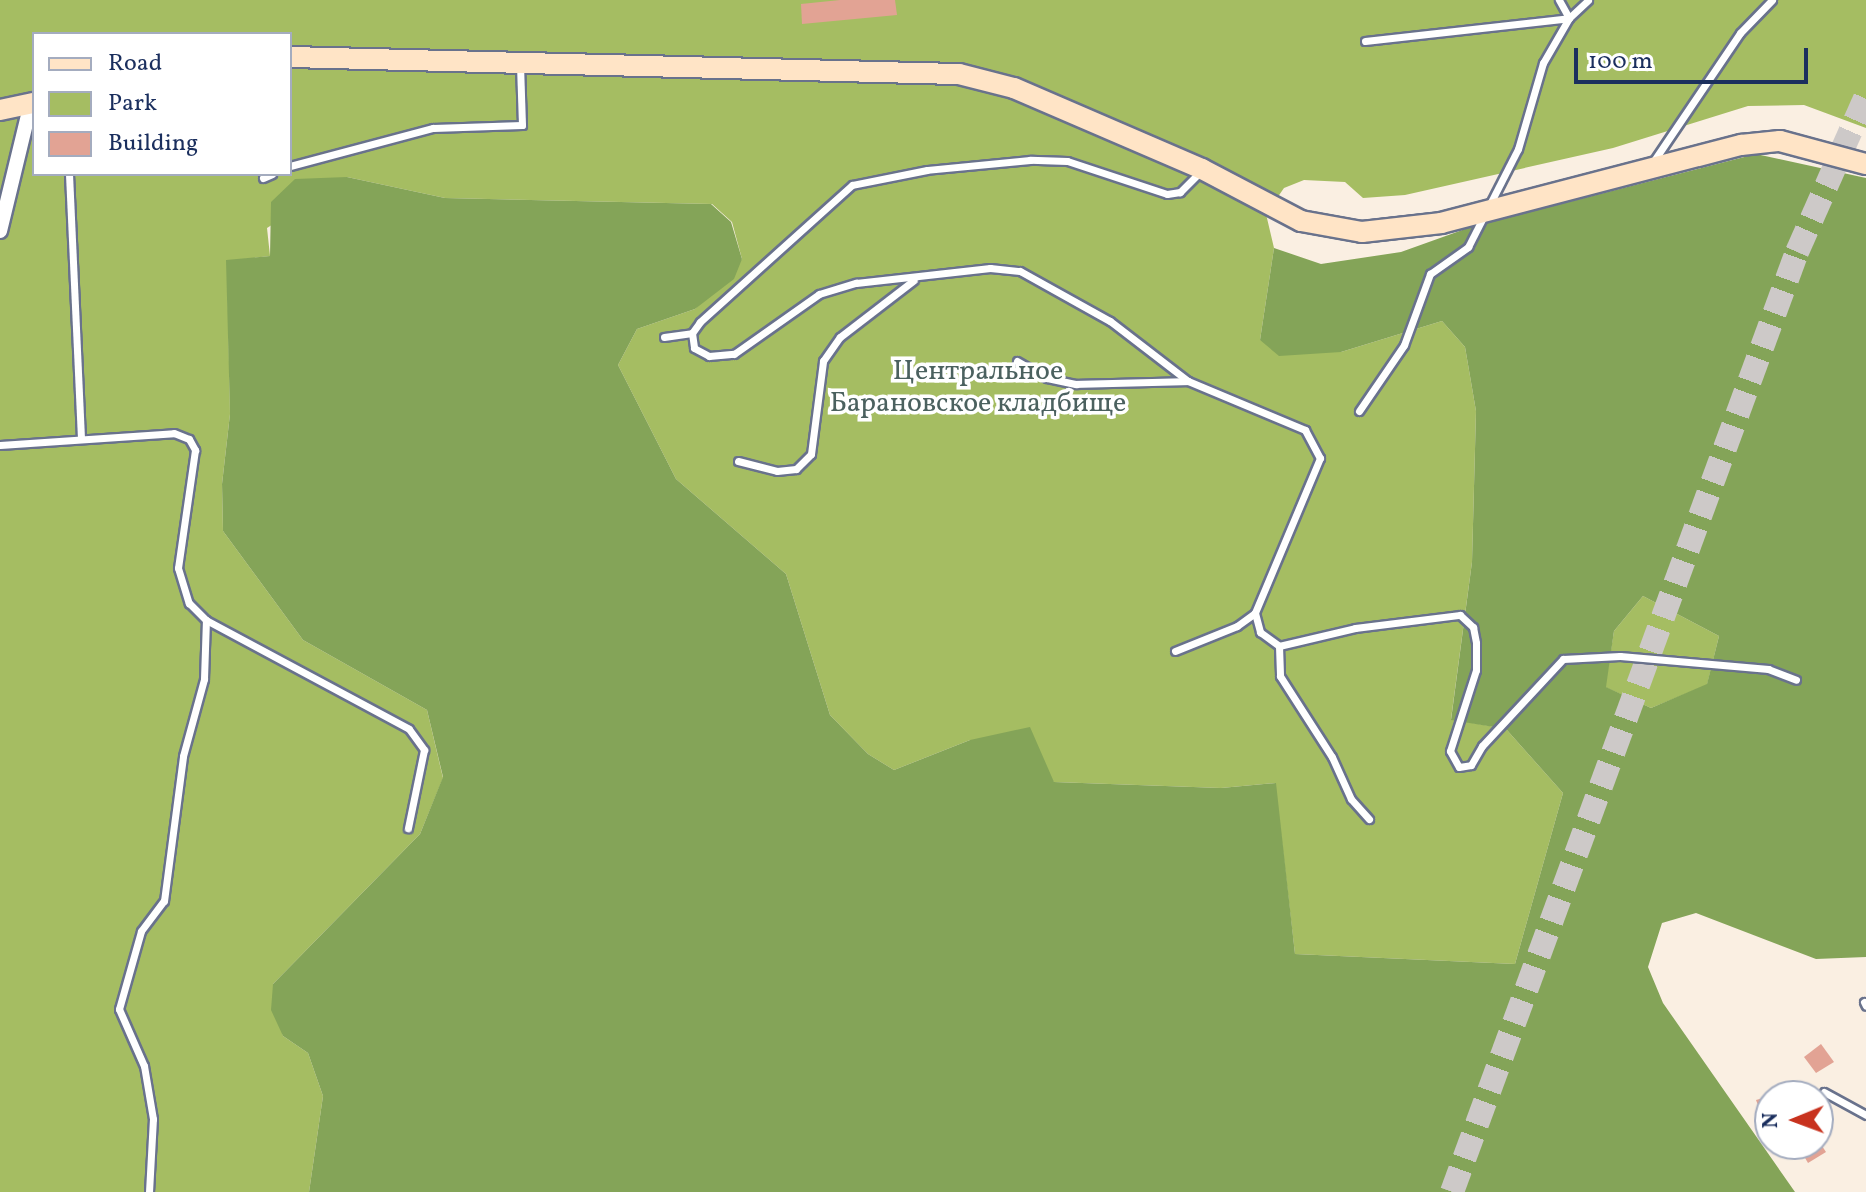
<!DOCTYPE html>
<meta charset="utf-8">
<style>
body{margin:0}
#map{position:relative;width:1866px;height:1192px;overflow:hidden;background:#faefe2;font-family:Vollkorn,serif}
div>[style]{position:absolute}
.green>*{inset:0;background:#a5bd62}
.forest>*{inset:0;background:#84a458}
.building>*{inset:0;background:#e2a394}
.highway-tunnel>*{height:24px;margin-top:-12px;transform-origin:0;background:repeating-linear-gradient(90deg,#cdc9c8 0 24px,transparent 0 36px)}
.roads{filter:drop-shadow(2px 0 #69728c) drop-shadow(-2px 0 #69728c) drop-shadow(0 2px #69728c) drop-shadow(0 -2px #69728c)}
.lane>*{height:7px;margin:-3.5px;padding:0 3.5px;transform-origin:3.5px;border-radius:3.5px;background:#fff}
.street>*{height:14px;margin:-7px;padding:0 7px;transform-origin:7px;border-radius:7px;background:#fff}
.secondary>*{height:20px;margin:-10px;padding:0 10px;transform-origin:10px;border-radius:10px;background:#ffe4c6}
span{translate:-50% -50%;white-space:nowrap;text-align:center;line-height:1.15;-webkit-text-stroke:7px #fff;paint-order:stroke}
.park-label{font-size:28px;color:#4b615f}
.legend{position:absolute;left:32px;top:32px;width:260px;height:144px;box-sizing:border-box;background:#fff;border:2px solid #a4acbf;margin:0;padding:10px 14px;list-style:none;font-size:24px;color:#1b2f5e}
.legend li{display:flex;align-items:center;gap:16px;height:40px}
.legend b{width:40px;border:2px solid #a4acbf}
.north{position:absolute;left:1754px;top:1080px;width:80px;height:80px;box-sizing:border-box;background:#fff;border:2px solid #a4acbf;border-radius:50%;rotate:269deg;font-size:22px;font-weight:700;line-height:32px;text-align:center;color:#1b2f5e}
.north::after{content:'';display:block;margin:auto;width:28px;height:36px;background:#c8321e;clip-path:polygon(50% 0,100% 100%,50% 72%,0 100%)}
.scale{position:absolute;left:1574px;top:48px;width:234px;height:36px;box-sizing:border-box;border:4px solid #1b2f5e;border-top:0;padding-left:10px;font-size:24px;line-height:28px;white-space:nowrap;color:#1b2f5e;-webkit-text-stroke:6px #fff;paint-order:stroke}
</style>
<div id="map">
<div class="green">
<i style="clip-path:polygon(evenodd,0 0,1866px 0,1866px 128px,1804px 105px,1748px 106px,1613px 148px,1405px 195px,1363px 198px,1345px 182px,1304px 180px,1284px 188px,1266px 214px,1274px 248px,1260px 340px,1341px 352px,1442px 321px,1465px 347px,1476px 411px,1472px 562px,1451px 719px,1506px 729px,1563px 793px,1515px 964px,1295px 954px,1275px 783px,1221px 788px,1054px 782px,970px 740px,894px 770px,868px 754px,830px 715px,786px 574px,676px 479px,618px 365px,637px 329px,695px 309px,742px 259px,732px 222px,712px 204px,445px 198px,347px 177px,267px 228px,270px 256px,227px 261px,230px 414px,222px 484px,223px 531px,303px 640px,427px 710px,443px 778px,420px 834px,273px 984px,283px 1036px,308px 1053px,323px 1096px,309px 1192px,0 1192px,0 0,34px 34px,290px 34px,290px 174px,34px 174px,34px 34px)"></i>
<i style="clip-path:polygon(1643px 596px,1719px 636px,1707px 685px,1651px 708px,1605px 687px,1614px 631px)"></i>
</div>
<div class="forest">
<i style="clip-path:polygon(evenodd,1756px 154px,1866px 178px,1866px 957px,1816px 959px,1696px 913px,1662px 923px,1648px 967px,1663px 1003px,1795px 1192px,309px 1192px,323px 1096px,308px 1053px,283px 1036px,271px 1010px,273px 984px,420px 834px,443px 777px,427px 710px,303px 640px,223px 531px,222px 484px,230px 414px,226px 260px,270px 256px,271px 202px,295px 179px,347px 177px,445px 198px,711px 204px,731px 222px,742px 259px,734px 279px,695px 309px,637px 329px,618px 365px,676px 479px,786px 574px,830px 715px,868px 754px,894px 770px,970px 740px,1030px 727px,1054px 782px,1221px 788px,1276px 783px,1295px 954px,1515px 964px,1563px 793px,1506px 729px,1451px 720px,1472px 562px,1476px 411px,1465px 347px,1442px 321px,1341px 352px,1279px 356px,1260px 340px,1274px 248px,1321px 264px,1401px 252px,1468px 228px,1756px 154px,1643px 596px,1719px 636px,1707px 684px,1651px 708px,1606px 687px,1614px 631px,1643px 596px)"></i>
</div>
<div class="building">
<i style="clip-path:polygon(840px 0,895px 0,897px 15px,802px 24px,801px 4px)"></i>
<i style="clip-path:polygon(1821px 1044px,1834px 1062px,1816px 1073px,1804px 1057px)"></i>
<i style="clip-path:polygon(1770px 1096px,1770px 1134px,1769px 1134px,1756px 1100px)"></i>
<i style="clip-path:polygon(1818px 1140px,1826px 1152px,1808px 1163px,1801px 1151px)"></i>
</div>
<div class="highway-tunnel">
<i style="left:1452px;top:1192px;width:1001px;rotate:-69.85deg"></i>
<i style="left:1797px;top:252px;width:171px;rotate:-66.1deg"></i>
</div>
<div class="roads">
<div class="lane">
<i style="left:1365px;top:41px;width:205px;rotate:-6.4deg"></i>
<i style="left:1569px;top:18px;width:21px;rotate:-119deg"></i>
<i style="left:1653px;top:162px;width:156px;rotate:-56deg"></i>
<i style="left:1740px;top:33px;width:46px;rotate:-45.9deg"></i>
<i style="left:290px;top:166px;width:148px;rotate:-14.9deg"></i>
<i style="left:433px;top:128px;width:89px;rotate:-1.9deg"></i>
<i style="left:522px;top:125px;width:59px;rotate:-91.9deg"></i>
<i style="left:1201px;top:171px;width:30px;rotate:135deg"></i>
<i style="left:1180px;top:192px;width:13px;rotate:171deg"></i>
<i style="left:1167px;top:194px;width:105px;rotate:-161.7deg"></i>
<i style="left:1067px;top:161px;width:37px;rotate:-178deg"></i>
<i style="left:1030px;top:160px;width:103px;rotate:174.5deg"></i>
<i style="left:927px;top:170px;width:76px;rotate:168.7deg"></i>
<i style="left:852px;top:185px;width:205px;rotate:138deg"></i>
<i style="left:700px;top:322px;width:14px;rotate:126deg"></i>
<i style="left:692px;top:333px;width:15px;rotate:82deg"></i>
<i style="left:694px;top:348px;width:17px;rotate:28deg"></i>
<i style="left:709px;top:356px;width:25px;rotate:-5deg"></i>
<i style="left:734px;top:354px;width:104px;rotate:-35.2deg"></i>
<i style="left:819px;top:294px;width:39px;rotate:-17deg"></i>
<i style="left:856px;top:283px;width:135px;rotate:-6.4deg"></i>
<i style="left:990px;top:268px;width:30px;rotate:6deg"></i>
<i style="left:1020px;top:271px;width:103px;rotate:29.1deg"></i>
<i style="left:1110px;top:321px;width:98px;rotate:37.6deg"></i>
<i style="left:1188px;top:381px;width:127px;rotate:22.7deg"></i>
<i style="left:1305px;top:430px;width:32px;rotate:62deg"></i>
<i style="left:1320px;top:458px;width:168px;rotate:112.8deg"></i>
<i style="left:1255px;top:613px;width:20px;rotate:75deg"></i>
<i style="left:1260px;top:632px;width:24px;rotate:36deg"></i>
<i style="left:1279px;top:646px;width:78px;rotate:-13.3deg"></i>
<i style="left:1355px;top:628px;width:106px;rotate:-7.1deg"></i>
<i style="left:1460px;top:615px;width:18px;rotate:43deg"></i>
<i style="left:1473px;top:627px;width:16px;rotate:79deg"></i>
<i style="left:1476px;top:643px;width:27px;rotate:90deg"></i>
<i style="left:1476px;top:670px;width:85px;rotate:107.8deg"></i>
<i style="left:1450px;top:751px;width:18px;rotate:61deg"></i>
<i style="left:1459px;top:767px;width:12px;rotate:-9deg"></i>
<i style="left:1471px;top:765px;width:22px;rotate:-60deg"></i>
<i style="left:1482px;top:746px;width:119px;rotate:-47deg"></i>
<i style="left:1563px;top:659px;width:57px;rotate:-3deg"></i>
<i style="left:1620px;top:656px;width:149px;rotate:5deg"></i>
<i style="left:1768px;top:669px;width:30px;rotate:21deg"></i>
<i style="left:69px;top:174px;width:265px;rotate:87.4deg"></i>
<i style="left:263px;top:178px;width:10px;rotate:-24deg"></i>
<i style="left:664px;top:337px;width:28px;rotate:-8deg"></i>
<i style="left:1017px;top:361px;width:34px;rotate:30deg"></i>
<i style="left:1047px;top:378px;width:30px;rotate:12deg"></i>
<i style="left:1076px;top:384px;width:112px;rotate:-1.5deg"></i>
<i style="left:1359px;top:411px;width:80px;rotate:-55.7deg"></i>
<i style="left:1404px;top:345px;width:76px;rotate:-69.9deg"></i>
<i style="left:1430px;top:274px;width:47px;rotate:-35.4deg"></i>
<i style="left:1468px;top:247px;width:110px;rotate:-63deg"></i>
<i style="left:1518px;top:149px;width:90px;rotate:-73.8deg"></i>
<i style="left:1543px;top:63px;width:52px;rotate:-60deg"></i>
<i style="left:1569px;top:18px;width:26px;rotate:-43deg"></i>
<i style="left:0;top:445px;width:174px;rotate:-3.9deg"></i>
<i style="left:174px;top:433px;width:16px;rotate:22deg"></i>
<i style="left:189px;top:439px;width:13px;rotate:61deg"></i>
<i style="left:195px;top:450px;width:119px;rotate:98.2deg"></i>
<i style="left:178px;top:568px;width:37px;rotate:73deg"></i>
<i style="left:189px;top:603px;width:24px;rotate:45deg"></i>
<i style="left:206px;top:620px;width:230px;rotate:28.2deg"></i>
<i style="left:409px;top:729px;width:26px;rotate:54deg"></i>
<i style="left:424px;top:750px;width:80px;rotate:101.6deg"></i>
<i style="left:738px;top:461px;width:40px;rotate:14.4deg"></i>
<i style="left:777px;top:471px;width:19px;rotate:-6deg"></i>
<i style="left:796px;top:469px;width:21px;rotate:-45deg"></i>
<i style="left:811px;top:454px;width:94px;rotate:-82.6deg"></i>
<i style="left:823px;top:361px;width:29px;rotate:-55deg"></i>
<i style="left:840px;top:337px;width:93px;rotate:-37.6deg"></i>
<i style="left:1279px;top:646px;width:30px;rotate:88deg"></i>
<i style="left:1280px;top:676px;width:96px;rotate:57.3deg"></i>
<i style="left:1332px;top:757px;width:46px;rotate:65.7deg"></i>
<i style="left:1351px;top:799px;width:27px;rotate:48deg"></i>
<i style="left:1175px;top:651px;width:67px;rotate:-22deg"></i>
<i style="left:1237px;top:626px;width:22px;rotate:-36deg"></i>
<i style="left:1864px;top:1002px;width:4px;rotate:63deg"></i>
<i style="left:1824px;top:1092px;width:48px;rotate:28.7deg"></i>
<i style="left:149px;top:1192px;width:73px;rotate:-86.9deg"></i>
<i style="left:153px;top:1119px;width:54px;rotate:-99.6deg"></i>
<i style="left:144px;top:1066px;width:62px;rotate:-113.7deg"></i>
<i style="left:119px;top:1009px;width:81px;rotate:-74.2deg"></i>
<i style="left:141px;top:931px;width:38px;rotate:-53deg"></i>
<i style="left:164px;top:901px;width:146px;rotate:-82.5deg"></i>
<i style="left:183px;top:756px;width:80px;rotate:-74.7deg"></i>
<i style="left:204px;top:679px;width:59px;rotate:-88.1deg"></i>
</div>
<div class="street">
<i style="left:0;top:231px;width:132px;rotate:-76.4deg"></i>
</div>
<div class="secondary">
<i style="left:290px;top:57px;width:669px;rotate:1.46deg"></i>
<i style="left:959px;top:74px;width:57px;rotate:14.3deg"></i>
<i style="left:1014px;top:88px;width:205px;rotate:23.3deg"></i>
<i style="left:1202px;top:169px;width:112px;rotate:27.7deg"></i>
<i style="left:1301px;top:221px;width:62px;rotate:10.2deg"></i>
<i style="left:1362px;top:232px;width:80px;rotate:-6.5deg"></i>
<i style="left:1441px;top:223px;width:310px;rotate:-14.6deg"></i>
<i style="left:1741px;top:145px;width:39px;rotate:-6deg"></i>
<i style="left:1780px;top:141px;width:89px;rotate:15deg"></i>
<i style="left:0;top:110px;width:35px;rotate:-12deg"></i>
</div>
</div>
<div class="park-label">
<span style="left:978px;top:388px">Центральное<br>Барановское кладбище</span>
</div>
<ul class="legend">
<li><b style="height:10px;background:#ffe4c6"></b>Road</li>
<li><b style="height:22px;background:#a5bd62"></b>Park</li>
<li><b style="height:22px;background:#e2a394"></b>Building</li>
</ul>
<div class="north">N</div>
<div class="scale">100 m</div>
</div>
